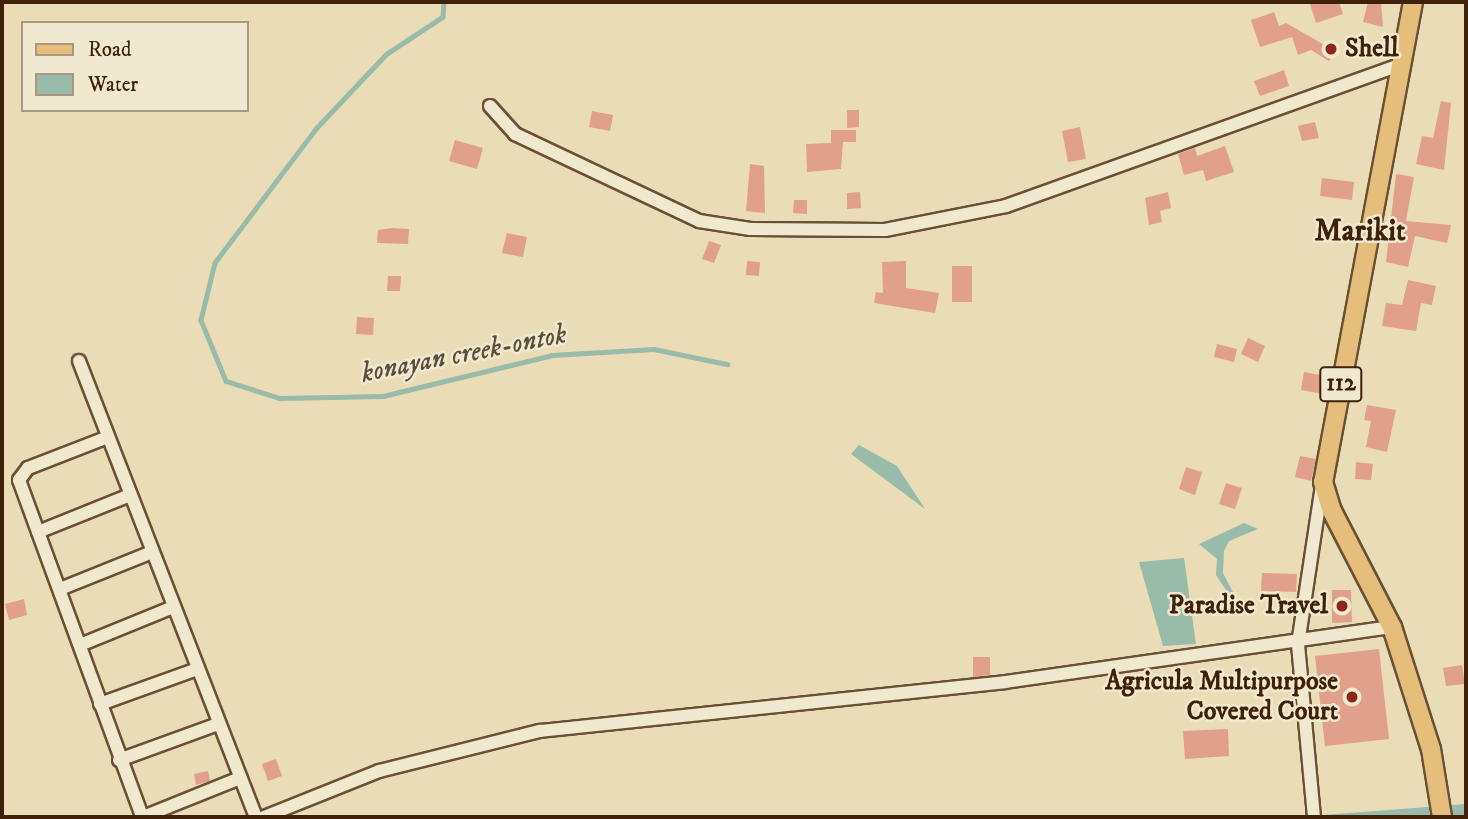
<!DOCTYPE html>
<style>
body{margin:0}
#map{position:relative;width:1468px;height:819px;overflow:hidden;background:#eadcb6;font-family:"IM FELL DW Pica",serif}
div>[style]{position:absolute}
.water>*{inset:0;background:#98bca9}
.stream>*{height:4.5px;margin:-2.25px;padding:0 2.25px;transform-origin:2.25px;border-radius:2.25px;background:#98bca9}
.building>*{inset:0;background:#e1a08c}
.roads{filter:drop-shadow(2px 0 #6a5034) drop-shadow(-2px 0 #6a5034) drop-shadow(0 2px #6a5034) drop-shadow(0 -2px #6a5034)}
.street>*{height:12px;margin:-6px;padding:0 6px;transform-origin:6px;border-radius:6px;background:#f1e8d0}
.primary>*{height:18px;margin:-9px;padding:0 9px;transform-origin:9px;border-radius:9px;background:#e5be7b}
.dots>*{width:19px;height:19px;translate:-50% -50%;box-sizing:border-box;border:4px solid #f1e8d0;border-radius:50%}
span{translate:-50% -50%;white-space:nowrap;text-align:center;line-height:1.15;-webkit-text-stroke:5px #f1e8d0;paint-order:stroke}
.shield-label span{padding:2px 5px;background:#f1e8d0;border:2px solid;border-radius:5px;-webkit-text-stroke-width:0}
.shield-label{font-size:24px;color:#3f2109;font-weight:700}
.poi-label{font-size:26px;color:#3f2109;font-weight:700}
.left{translate:0 -50%;text-align:left}
.right{translate:-100% -50%;text-align:right}
.water-label{font-size:28px;color:#5a5039;font-style:italic}
.quarter-label{font-size:30px;color:#3f2109;font-weight:700}
.frame{position:absolute;inset:0;border:4px solid #3f2109;pointer-events:none}
.legend{position:absolute;left:21px;top:21px;width:228px;height:91px;box-sizing:border-box;background:#f1e8d0;border:2px solid #aa9880;margin:0;padding:9px 12px;list-style:none;font-size:21px;color:#3f2109}
.legend li{display:flex;align-items:center;gap:14px;height:35px}
.legend b{width:35px;border:2px solid #aa9880}
</style>
<div id="map">
<div class="water">
<i style="clip-path:polygon(859px 445px,897px 466px,925px 509px,851px 454px)"></i>
<i style="clip-path:polygon(1244px 523px,1258px 529px,1229px 541px,1224px 551px,1223px 573px,1235px 596px,1230px 596px,1216px 575px,1217px 559px,1199px 544px)"></i>
<i style="clip-path:polygon(1184px 558px,1196px 644px,1163px 646px,1139px 562px)"></i>
<i style="clip-path:polygon(1466px 804px,1466px 817px,1303px 817px,1323px 815px)"></i>
</div>
<div class="stream">
<i style="left:444px;top:2px;width:15px;rotate:94deg"></i>
<i style="left:443px;top:17px;width:67px;rotate:146.5deg"></i>
<i style="left:387px;top:54px;width:102px;rotate:133.4deg"></i>
<i style="left:317px;top:128px;width:169px;rotate:127.1deg"></i>
<i style="left:215px;top:263px;width:59px;rotate:103.8deg"></i>
<i style="left:201px;top:320px;width:66px;rotate:67.7deg"></i>
<i style="left:226px;top:381px;width:57px;rotate:17.5deg"></i>
<i style="left:280px;top:398px;width:103px;rotate:-1.1deg"></i>
<i style="left:383px;top:396px;width:174px;rotate:-13.6deg"></i>
<i style="left:552px;top:355px;width:102px;rotate:-3.4deg"></i>
<i style="left:654px;top:349px;width:75px;rotate:11.6deg"></i>
</div>
<div class="building">
<i style="clip-path:polygon(1339px 2px,1343px 14px,1316px 23px,1310px 4px)"></i>
<i style="clip-path:polygon(1368px 2px,1381px 2px,1383px 27px,1363px 22px)"></i>
<i style="clip-path:polygon(1274px 12px,1279px 26px,1286px 23px,1335px 51px,1329px 61px,1311px 50px,1298px 55px,1292px 37px,1260px 47px,1251px 20px)"></i>
<i style="clip-path:polygon(1284px 70px,1289px 86px,1260px 96px,1254px 81px)"></i>
<i style="clip-path:polygon(1441px 101px,1451px 103px,1444px 170px,1416px 164px,1422px 136px,1433px 138px)"></i>
<i style="clip-path:polygon(847px 110px,859px 110px,859px 127px,847px 128px)"></i>
<i style="clip-path:polygon(592px 111px,613px 115px,610px 131px,589px 127px)"></i>
<i style="clip-path:polygon(1315px 122px,1319px 138px,1302px 141px,1298px 126px)"></i>
<i style="clip-path:polygon(1080px 127px,1086px 159px,1068px 162px,1062px 131px)"></i>
<i style="clip-path:polygon(831px 130px,856px 130px,856px 142px,843px 142px,841px 169px,807px 172px,806px 144px,831px 143px)"></i>
<i style="clip-path:polygon(455px 140px,483px 148px,477px 169px,449px 161px)"></i>
<i style="clip-path:polygon(1225px 146px,1234px 172px,1206px 181px,1203px 170px,1184px 175px,1178px 154px,1195px 148px,1197px 156px)"></i>
<i style="clip-path:polygon(750px 164px,764px 166px,765px 213px,746px 211px)"></i>
<i style="clip-path:polygon(1396px 174px,1414px 177px,1406px 221px,1451px 225px,1447px 243px,1415px 236px,1408px 267px,1386px 262px)"></i>
<i style="clip-path:polygon(1322px 178px,1354px 182px,1352px 200px,1320px 196px)"></i>
<i style="clip-path:polygon(860px 192px,861px 208px,847px 209px,847px 193px)"></i>
<i style="clip-path:polygon(1168px 192px,1171px 208px,1160px 211px,1162px 222px,1149px 225px,1145px 198px)"></i>
<i style="clip-path:polygon(794px 200px,807px 200px,807px 214px,793px 213px)"></i>
<i style="clip-path:polygon(392px 228px,409px 229px,408px 244px,377px 243px,378px 230px)"></i>
<i style="clip-path:polygon(507px 233px,527px 237px,523px 257px,502px 253px)"></i>
<i style="clip-path:polygon(709px 241px,721px 245px,714px 263px,702px 259px)"></i>
<i style="clip-path:polygon(747px 261px,760px 262px,759px 276px,746px 275px)"></i>
<i style="clip-path:polygon(906px 261px,906px 288px,939px 293px,935px 313px,874px 303px,876px 292px,883px 293px,882px 262px)"></i>
<i style="clip-path:polygon(952px 266px,972px 266px,972px 302px,952px 302px)"></i>
<i style="clip-path:polygon(388px 276px,401px 276px,400px 291px,387px 291px)"></i>
<i style="clip-path:polygon(1408px 280px,1436px 286px,1432px 305px,1421px 303px,1416px 331px,1382px 326px,1386px 303px,1402px 305px)"></i>
<i style="clip-path:polygon(357px 317px,374px 318px,373px 335px,356px 334px)"></i>
<i style="clip-path:polygon(1248px 338px,1265px 346px,1258px 362px,1241px 354px)"></i>
<i style="clip-path:polygon(1217px 344px,1237px 349px,1234px 362px,1214px 357px)"></i>
<i style="clip-path:polygon(1304px 372px,1331px 377px,1328px 395px,1301px 390px)"></i>
<i style="clip-path:polygon(1367px 405px,1396px 410px,1387px 452px,1366px 447px,1371px 421px,1364px 420px)"></i>
<i style="clip-path:polygon(1300px 456px,1316px 459px,1311px 481px,1295px 477px)"></i>
<i style="clip-path:polygon(1356px 462px,1373px 464px,1371px 480px,1355px 479px)"></i>
<i style="clip-path:polygon(1186px 467px,1202px 472px,1195px 495px,1179px 489px)"></i>
<i style="clip-path:polygon(1226px 483px,1242px 488px,1235px 509px,1219px 504px)"></i>
<i style="clip-path:polygon(1262px 573px,1297px 574px,1296px 592px,1261px 591px)"></i>
<i style="clip-path:polygon(1332px 590px,1351px 590px,1352px 622px,1332px 623px)"></i>
<i style="clip-path:polygon(24px 599px,27px 615px,9px 620px,5px 604px)"></i>
<i style="clip-path:polygon(1379px 649px,1389px 739px,1325px 746px,1315px 656px)"></i>
<i style="clip-path:polygon(973px 657px,990px 657px,990px 675px,973px 677px)"></i>
<i style="clip-path:polygon(1462px 665px,1465px 684px,1446px 686px,1443px 668px)"></i>
<i style="clip-path:polygon(1228px 729px,1229px 756px,1185px 759px,1183px 731px)"></i>
<i style="clip-path:polygon(276px 759px,282px 776px,268px 781px,262px 764px)"></i>
<i style="clip-path:polygon(208px 771px,210px 781px,196px 785px,194px 774px)"></i>
</div>
<div class="roads">
<div class="street">
<i style="left:490px;top:106px;width:38px;rotate:48deg"></i>
<i style="left:515px;top:134px;width:204px;rotate:25.3deg"></i>
<i style="left:699px;top:221px;width:52px;rotate:8.9deg"></i>
<i style="left:750px;top:229px;width:135px;rotate:0.4deg"></i>
<i style="left:885px;top:230px;width:123px;rotate:-11.2deg"></i>
<i style="left:1006px;top:206px;width:422px;rotate:-19.7deg"></i>
<i style="left:79px;top:361px;width:489px;rotate:68.8deg"></i>
<i style="left:108px;top:437px;width:86px;rotate:158.8deg"></i>
<i style="left:28px;top:468px;width:15px;rotate:127deg"></i>
<i style="left:19px;top:480px;width:359px;rotate:69.9deg"></i>
<i style="left:38px;top:532px;width:99px;rotate:-21.9deg"></i>
<i style="left:60px;top:589px;width:99px;rotate:-21.9deg"></i>
<i style="left:80px;top:645px;width:100px;rotate:-22.2deg"></i>
<i style="left:100px;top:704px;width:103px;rotate:-19.8deg"></i>
<i style="left:119px;top:760px;width:105px;rotate:-20deg"></i>
<i style="left:143px;top:817px;width:105px;rotate:-21.9deg"></i>
<i style="left:264px;top:817px;width:124px;rotate:-21.8deg"></i>
<i style="left:379px;top:771px;width:166px;rotate:-14deg"></i>
<i style="left:540px;top:731px;width:468px;rotate:-6deg"></i>
<i style="left:1005px;top:682px;width:391px;rotate:-8.1deg"></i>
<i style="left:1314px;top:817px;width:174px;rotate:-95.3deg"></i>
<i style="left:1298px;top:644px;width:161px;rotate:-81.4deg"></i>
</div>
<div class="primary">
<i style="left:1413px;top:2px;width:488px;rotate:100.6deg"></i>
<i style="left:1323px;top:482px;width:30px;rotate:73deg"></i>
<i style="left:1332px;top:511px;width:131px;rotate:62.7deg"></i>
<i style="left:1392px;top:627px;width:128px;rotate:72.3deg"></i>
<i style="left:1431px;top:749px;width:69px;rotate:80.8deg"></i>
</div>
</div>
<div class="dots">
<i style="left:1331px;top:49px;background:#8f2418"></i>
<i style="left:1342px;top:606px;background:#8f2418"></i>
<i style="left:1352px;top:697px;background:#8f2418"></i>
</div>
<div class="shield-label">
<span style="left:1341px;top:384px">112</span>
</div>
<div class="poi-label">
<span class="left" style="left:1345px;top:49px">Shell</span>
<span class="right" style="left:1328px;top:606px">Paradise Travel</span>
<span class="right" style="left:1338px;top:697px">Agricula Multipurpose<br>Covered Court</span>
</div>
<div class="water-label">
<span style="left:464px;top:354px;rotate:-11deg">konayan creek-ontok</span>
</div>
<div class="quarter-label">
<span style="left:1360px;top:232px">Marikit</span>
</div>
<div class="frame"></div>
<ul class="legend">
<li><b style="height:9px;background:#e5be7b"></b>Road</li>
<li><b style="height:19px;background:#98bca9"></b>Water</li>
</ul>
</div>
